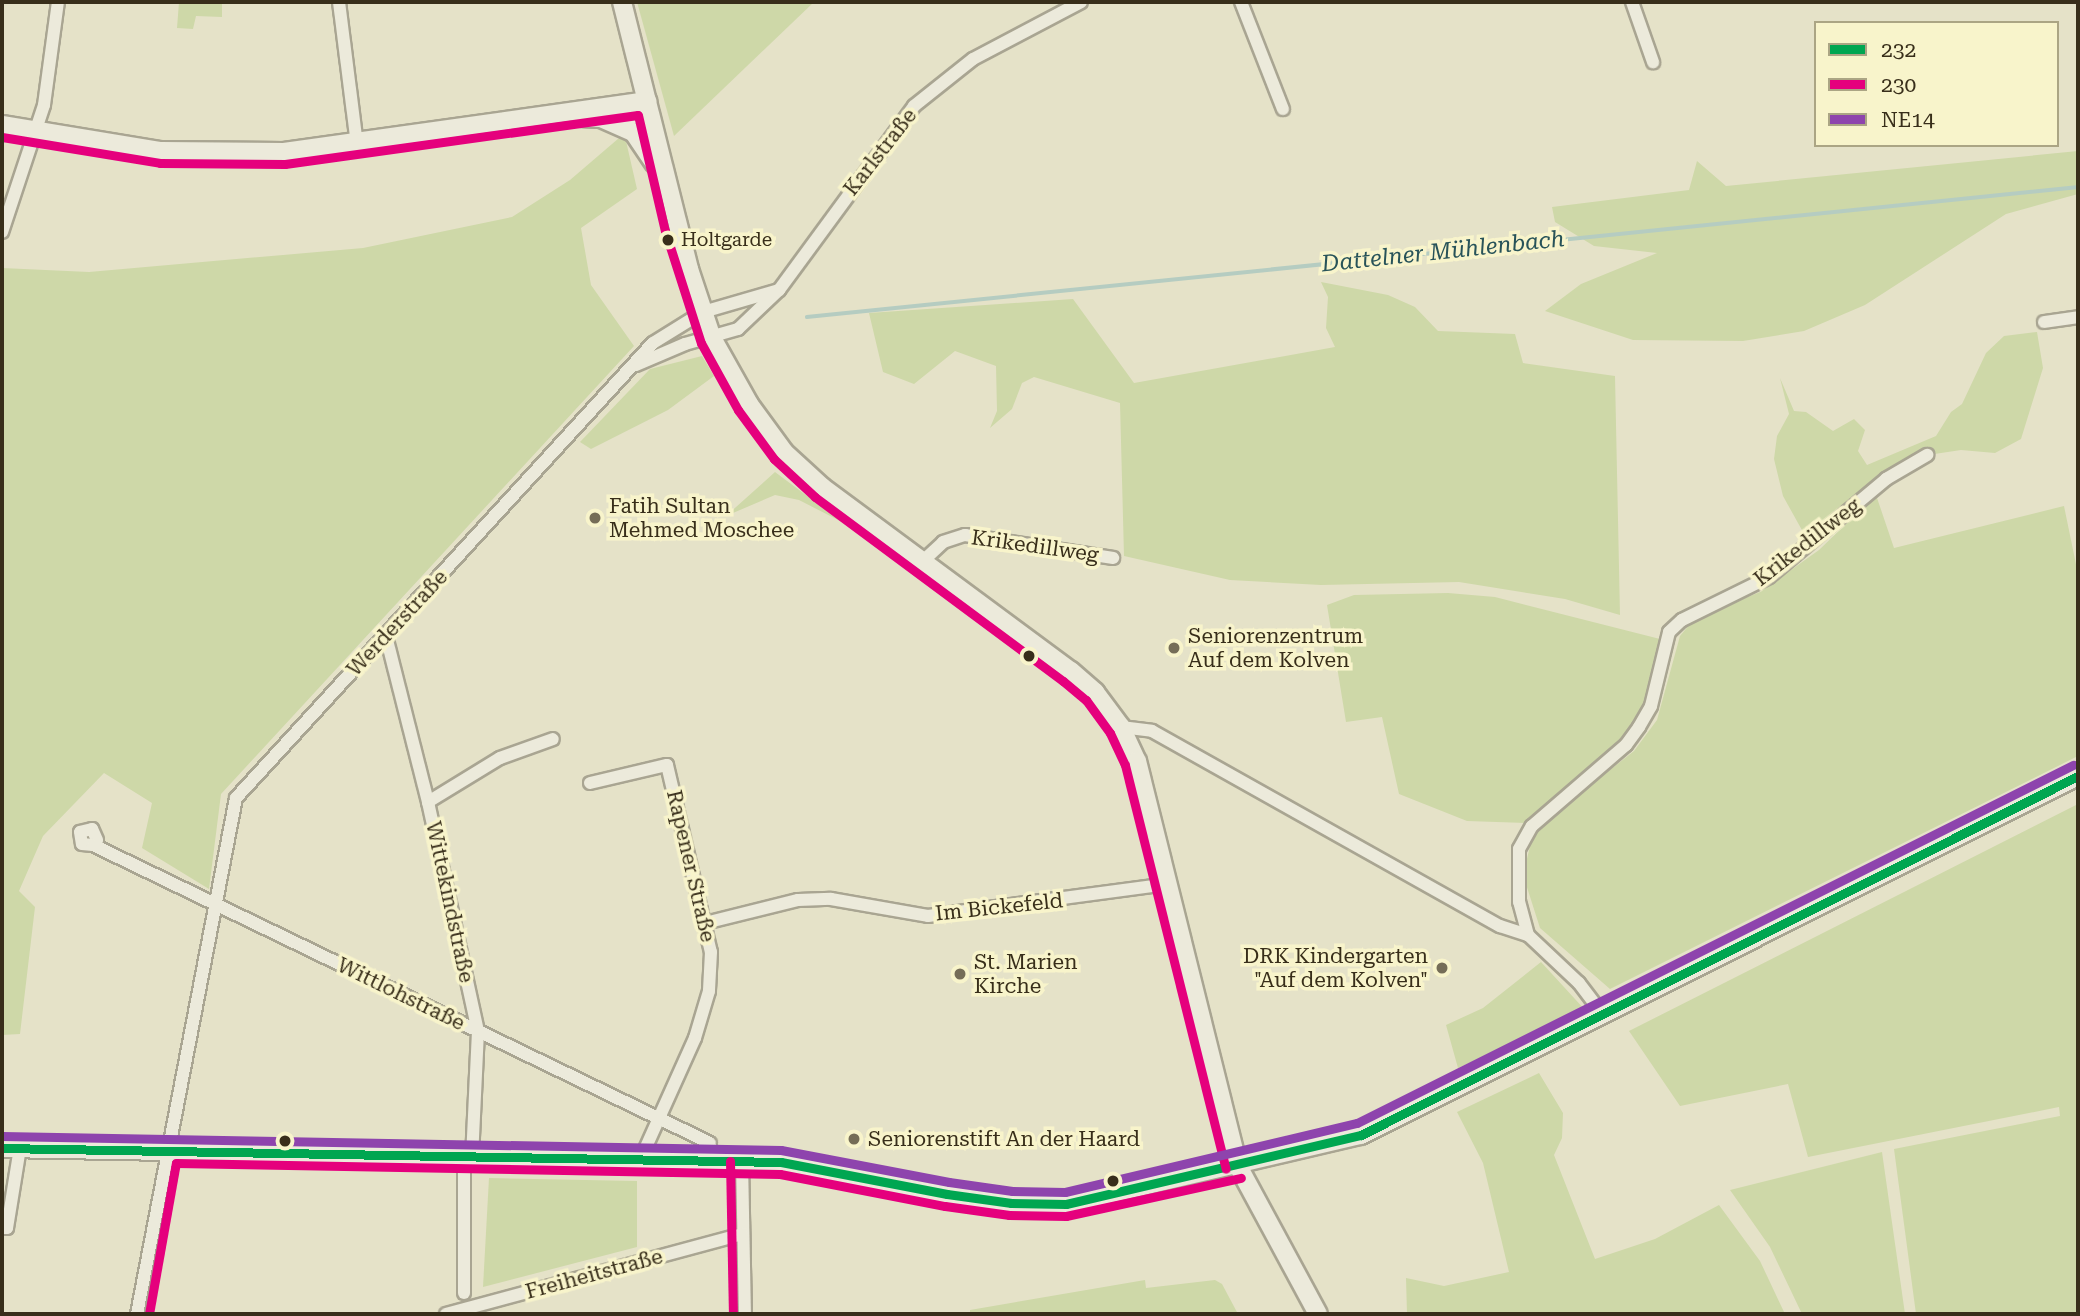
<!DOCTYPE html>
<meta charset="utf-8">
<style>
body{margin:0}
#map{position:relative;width:2080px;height:1316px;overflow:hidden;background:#e5e2c8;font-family:"Roboto Serif",serif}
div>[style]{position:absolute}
.green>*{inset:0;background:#ced8a8}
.stream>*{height:3.5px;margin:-1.75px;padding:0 1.75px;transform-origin:1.75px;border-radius:1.75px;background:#b5ccc1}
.roads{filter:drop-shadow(2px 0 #a9a592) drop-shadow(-2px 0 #a9a592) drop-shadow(0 2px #a9a592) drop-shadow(0 -2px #a9a592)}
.street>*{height:12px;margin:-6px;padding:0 6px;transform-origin:6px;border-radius:6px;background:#eceadb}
.secondary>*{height:18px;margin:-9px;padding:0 9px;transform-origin:9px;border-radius:9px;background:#eceadb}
.bus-1>*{height:9px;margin:-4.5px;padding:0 4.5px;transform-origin:4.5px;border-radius:4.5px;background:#00a651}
.bus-2>*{height:9px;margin:-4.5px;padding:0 4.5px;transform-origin:4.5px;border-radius:4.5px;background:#e5007d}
.bus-3>*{height:9px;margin:-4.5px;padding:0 4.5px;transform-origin:4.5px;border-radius:4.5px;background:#8e44ad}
.dots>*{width:19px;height:19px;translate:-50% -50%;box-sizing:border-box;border:4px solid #f8f4cb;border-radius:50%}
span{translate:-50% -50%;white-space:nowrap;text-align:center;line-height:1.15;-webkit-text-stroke:7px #f8f4cb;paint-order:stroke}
.bus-label{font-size:19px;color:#382e1a}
.left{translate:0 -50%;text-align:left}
.street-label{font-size:21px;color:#382e1a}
.poi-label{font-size:21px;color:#382e1a}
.right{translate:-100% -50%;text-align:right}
.water-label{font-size:23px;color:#285359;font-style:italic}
.frame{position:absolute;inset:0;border:4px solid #382e1a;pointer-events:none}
.legend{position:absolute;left:1814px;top:21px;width:245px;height:126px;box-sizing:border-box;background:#f8f4cb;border:2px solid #aba584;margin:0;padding:9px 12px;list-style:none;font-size:21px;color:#382e1a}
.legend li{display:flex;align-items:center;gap:14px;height:35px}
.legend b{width:35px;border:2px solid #aba584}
</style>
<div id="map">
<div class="green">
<i style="clip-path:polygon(179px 2px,222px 2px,222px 17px,196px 16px,193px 29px,177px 28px)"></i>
<i style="clip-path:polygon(637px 2px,814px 2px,674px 136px)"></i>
<i style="clip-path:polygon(619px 138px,626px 141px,637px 189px,581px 228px,591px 285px,634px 346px,221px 794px,209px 889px,142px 848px,152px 803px,104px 773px,43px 836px,19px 891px,35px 907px,20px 1034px,2px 1035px,2px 268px,89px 272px,363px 248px,512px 217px,570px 180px)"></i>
<i style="clip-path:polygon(2078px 151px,2078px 194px,2006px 214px,1865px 305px,1804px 331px,1743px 341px,1633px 340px,1545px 311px,1581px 284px,1657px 253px,1594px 246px,1555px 222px,1552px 207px,1689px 190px,1697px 161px,1726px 186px)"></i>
<i style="clip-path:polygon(1321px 282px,1388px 295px,1415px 307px,1438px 331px,1515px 334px,1523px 363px,1615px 376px,1620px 615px,1565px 599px,1459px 582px,1321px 585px,1230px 580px,1124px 556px,1120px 403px,1034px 377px,1022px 383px,1012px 409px,990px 428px,997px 411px,996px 366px,955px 351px,914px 384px,883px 372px,869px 313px,1073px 299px,1134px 383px,1335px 347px,1326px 328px,1328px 297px)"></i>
<i style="clip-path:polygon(2037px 332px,2043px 368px,2021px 439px,1995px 453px,1961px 450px,1908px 458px,1808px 541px,1783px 496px,1774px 459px,1777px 436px,1789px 414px,1780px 378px,1794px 411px,1806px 412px,1833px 431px,1854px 419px,1865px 430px,1858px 451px,1867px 465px,1936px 436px,1951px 412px,1962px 404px,1986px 353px,2004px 336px)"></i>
<i style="clip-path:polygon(702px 356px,714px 376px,668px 410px,591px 449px,580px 442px,650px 369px)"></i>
<i style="clip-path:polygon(775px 472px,842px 522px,799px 500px,775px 495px,726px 516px)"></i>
<i style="clip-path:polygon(1876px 495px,1894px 548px,2064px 506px,2078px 574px,2078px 756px,1610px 989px,1540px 928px,1523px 875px,1534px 830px,1634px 751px,1657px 720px,1680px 636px,1694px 619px,1760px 592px,1819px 550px)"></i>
<i style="clip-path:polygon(1448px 593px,1495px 597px,1660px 639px,1644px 709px,1634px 732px,1527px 823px,1467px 821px,1399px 794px,1382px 717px,1346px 722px,1327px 605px,1354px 595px)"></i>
<i style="clip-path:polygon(2078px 804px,2078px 1314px,1916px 1314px,1894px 1149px,2060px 1116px,2059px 1107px,1808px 1157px,1788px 1084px,1680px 1106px,1629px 1031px)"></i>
<i style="clip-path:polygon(1541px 962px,1586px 1011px,1458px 1068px,1446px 1025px,1483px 1008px)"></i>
<i style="clip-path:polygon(1539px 1073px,1563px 1113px,1562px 1138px,1554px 1155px,1595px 1259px,1655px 1239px,1719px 1205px,1760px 1261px,1785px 1314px,1407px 1314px,1406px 1278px,1444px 1286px,1509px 1272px,1483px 1163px,1457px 1112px)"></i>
<i style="clip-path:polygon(1882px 1152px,1905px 1314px,1802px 1314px,1770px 1247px,1730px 1190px)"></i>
<i style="clip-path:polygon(489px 1178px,637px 1181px,637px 1247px,483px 1287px)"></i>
<i style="clip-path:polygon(1145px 1280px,1146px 1288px,1215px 1280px,1222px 1284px,1238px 1314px,970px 1314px,970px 1310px)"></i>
</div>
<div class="stream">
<i style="left:807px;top:317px;width:1278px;rotate:-5.84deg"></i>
</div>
<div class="roads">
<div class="street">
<i style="left:339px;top:2px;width:144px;rotate:82.8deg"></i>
<i style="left:1241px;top:2px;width:115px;rotate:68.6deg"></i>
<i style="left:1632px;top:2px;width:64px;rotate:70.7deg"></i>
<i style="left:2px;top:232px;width:134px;rotate:-71.7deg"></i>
<i style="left:44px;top:105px;width:104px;rotate:-82.3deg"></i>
<i style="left:2044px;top:322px;width:34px;rotate:-8deg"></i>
<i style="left:636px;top:365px;width:53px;rotate:-23.2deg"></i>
<i style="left:685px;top:344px;width:55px;rotate:-15.8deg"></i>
<i style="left:738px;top:329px;width:57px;rotate:-43.6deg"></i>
<i style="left:779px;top:290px;width:228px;rotate:-53.7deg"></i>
<i style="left:914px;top:106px;width:75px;rotate:-38.5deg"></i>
<i style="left:973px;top:59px;width:122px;rotate:-27.8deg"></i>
<i style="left:924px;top:560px;width:26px;rotate:-43deg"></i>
<i style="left:943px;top:542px;width:23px;rotate:-18deg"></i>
<i style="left:965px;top:535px;width:150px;rotate:8.8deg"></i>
<i style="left:386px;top:636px;width:171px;rotate:75.8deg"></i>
<i style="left:428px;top:802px;width:234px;rotate:77.7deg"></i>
<i style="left:478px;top:1031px;width:125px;rotate:92.7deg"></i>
<i style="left:472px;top:1156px;width:14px;rotate:124deg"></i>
<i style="left:464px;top:1168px;width:125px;rotate:90deg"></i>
<i style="left:1121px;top:727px;width:31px;rotate:7deg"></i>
<i style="left:1152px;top:731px;width:399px;rotate:29.3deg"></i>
<i style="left:1500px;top:926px;width:29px;rotate:18deg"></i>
<i style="left:1528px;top:935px;width:70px;rotate:43.3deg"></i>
<i style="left:1579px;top:983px;width:41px;rotate:52.9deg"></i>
<i style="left:590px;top:783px;width:79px;rotate:-13.2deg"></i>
<i style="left:667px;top:765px;width:192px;rotate:76.8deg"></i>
<i style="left:711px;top:952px;width:39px;rotate:93deg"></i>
<i style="left:709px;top:991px;width:49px;rotate:106.6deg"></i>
<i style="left:695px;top:1038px;width:132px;rotate:114.2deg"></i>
<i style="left:428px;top:802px;width:84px;rotate:-31.4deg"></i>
<i style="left:500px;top:758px;width:56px;rotate:-19.7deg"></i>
<i style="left:93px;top:845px;width:6px;rotate:-51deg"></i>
<i style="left:97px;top:840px;width:12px;rotate:-114deg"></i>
<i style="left:92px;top:829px;width:12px;rotate:166deg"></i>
<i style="left:80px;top:832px;width:12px;rotate:81deg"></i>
<i style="left:82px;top:844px;width:11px;rotate:5deg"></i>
<i style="left:93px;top:845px;width:685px;rotate:25.78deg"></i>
<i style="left:705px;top:923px;width:96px;rotate:-13.9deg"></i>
<i style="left:798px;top:900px;width:33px;rotate:-2deg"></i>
<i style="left:831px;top:899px;width:98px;rotate:9.9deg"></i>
<i style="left:928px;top:916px;width:243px;rotate:-7.6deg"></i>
<i style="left:1528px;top:935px;width:34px;rotate:-105deg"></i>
<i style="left:1519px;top:902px;width:53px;rotate:-90deg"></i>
<i style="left:1519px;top:849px;width:26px;rotate:-61deg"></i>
<i style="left:1532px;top:826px;width:124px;rotate:-40.8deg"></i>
<i style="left:1626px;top:745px;width:22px;rotate:-54deg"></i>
<i style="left:1639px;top:727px;width:24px;rotate:-60deg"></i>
<i style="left:1651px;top:706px;width:76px;rotate:-76.3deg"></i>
<i style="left:1669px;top:632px;width:18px;rotate:-43deg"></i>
<i style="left:1682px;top:620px;width:97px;rotate:-26.3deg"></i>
<i style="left:1769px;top:577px;width:153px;rotate:-39.9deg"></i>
<i style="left:1886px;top:479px;width:48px;rotate:-30.3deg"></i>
<i style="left:742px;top:1161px;width:153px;rotate:88.9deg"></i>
<i style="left:2px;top:1228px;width:5px"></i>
<i style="left:7px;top:1228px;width:81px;rotate:-80.8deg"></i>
<i style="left:137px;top:1314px;width:525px;rotate:-79.14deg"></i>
<i style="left:236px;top:798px;width:617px;rotate:-47.5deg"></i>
<i style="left:653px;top:343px;width:59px;rotate:-31.8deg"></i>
<i style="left:703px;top:312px;width:79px;rotate:-16.1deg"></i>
<i style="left:446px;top:1314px;width:307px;rotate:-15.1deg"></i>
</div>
<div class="secondary">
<i style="left:622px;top:2px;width:275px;rotate:75.9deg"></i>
<i style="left:689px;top:269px;width:73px;rotate:71.6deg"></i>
<i style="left:712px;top:338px;width:76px;rotate:60.7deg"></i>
<i style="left:749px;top:404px;width:59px;rotate:53.9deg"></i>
<i style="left:784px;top:452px;width:52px;rotate:42.6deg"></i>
<i style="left:822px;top:487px;width:310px;rotate:36.5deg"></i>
<i style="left:1071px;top:671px;width:32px;rotate:41deg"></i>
<i style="left:1095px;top:692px;width:44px;rotate:53.4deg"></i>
<i style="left:1121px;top:727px;width:38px;rotate:65deg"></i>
<i style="left:1137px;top:761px;width:417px;rotate:76deg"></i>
<i style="left:1238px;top:1166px;width:168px;rotate:61.6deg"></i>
<i style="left:580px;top:117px;width:21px;rotate:3deg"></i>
<i style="left:601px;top:118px;width:36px;rotate:24deg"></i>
<i style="left:634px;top:133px;width:37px;rotate:56deg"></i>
<i style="left:605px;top:118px;width:44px;rotate:-6.5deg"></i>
<i style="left:2px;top:125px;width:161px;rotate:9.3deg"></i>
<i style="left:161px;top:151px;width:123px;rotate:0.5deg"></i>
<i style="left:284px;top:152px;width:367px;rotate:-8deg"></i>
<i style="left:2px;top:1148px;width:779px;rotate:1.03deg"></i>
<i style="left:781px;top:1162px;width:169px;rotate:10.9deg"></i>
<i style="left:947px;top:1194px;width:65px;rotate:8deg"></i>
<i style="left:1011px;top:1203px;width:55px;rotate:1deg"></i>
<i style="left:1066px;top:1204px;width:303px;rotate:-13.2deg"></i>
<i style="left:1361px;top:1135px;width:802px;rotate:-26.6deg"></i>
</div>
</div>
<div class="bus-1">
<i style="left:2px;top:1148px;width:779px;rotate:1.03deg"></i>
<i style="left:781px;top:1162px;width:169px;rotate:10.9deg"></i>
<i style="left:947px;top:1194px;width:65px;rotate:8deg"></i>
<i style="left:1011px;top:1203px;width:55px;rotate:1deg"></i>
<i style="left:1066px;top:1204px;width:303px;rotate:-13.2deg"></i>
<i style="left:1361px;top:1135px;width:802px;rotate:-26.6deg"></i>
</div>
<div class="bus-2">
<i style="left:2px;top:137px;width:160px;rotate:9.3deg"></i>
<i style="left:160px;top:163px;width:125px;rotate:0.5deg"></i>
<i style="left:285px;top:164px;width:356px;rotate:-7.9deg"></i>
<i style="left:638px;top:115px;width:119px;rotate:76.9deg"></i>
<i style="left:665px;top:231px;width:118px;rotate:72.2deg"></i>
<i style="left:701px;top:343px;width:77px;rotate:61.1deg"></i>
<i style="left:738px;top:410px;width:61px;rotate:53.7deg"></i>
<i style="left:774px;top:459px;width:56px;rotate:42.8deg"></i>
<i style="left:815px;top:497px;width:309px;rotate:36.6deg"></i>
<i style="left:1063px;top:681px;width:30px;rotate:40deg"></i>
<i style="left:1086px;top:700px;width:41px;rotate:54deg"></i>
<i style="left:1110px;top:733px;width:35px;rotate:65deg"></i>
<i style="left:1125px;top:765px;width:416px;rotate:76deg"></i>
<i style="left:730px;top:1161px;width:153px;rotate:88.9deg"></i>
<i style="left:149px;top:1314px;width:153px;rotate:-79.9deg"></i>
<i style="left:176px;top:1163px;width:604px;rotate:1.04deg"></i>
<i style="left:780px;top:1174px;width:168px;rotate:11deg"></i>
<i style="left:945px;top:1206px;width:65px;rotate:8deg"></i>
<i style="left:1009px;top:1215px;width:57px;rotate:1deg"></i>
<i style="left:1066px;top:1216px;width:179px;rotate:-12.3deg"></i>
</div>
<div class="bus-3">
<i style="left:2px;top:1136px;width:779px;rotate:1.03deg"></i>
<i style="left:781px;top:1150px;width:171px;rotate:10.8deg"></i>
<i style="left:949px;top:1182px;width:64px;rotate:8.1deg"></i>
<i style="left:1012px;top:1191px;width:53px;rotate:1.1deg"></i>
<i style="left:1065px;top:1192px;width:300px;rotate:-13.3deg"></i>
<i style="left:1357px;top:1123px;width:801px;rotate:-26.57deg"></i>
</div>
<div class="dots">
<i style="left:668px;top:240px;background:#382e1a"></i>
<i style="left:595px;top:518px;background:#756d57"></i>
<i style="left:1174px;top:648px;background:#756d57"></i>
<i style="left:1029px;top:656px;background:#382e1a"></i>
<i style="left:1442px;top:968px;background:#756d57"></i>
<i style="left:960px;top:974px;background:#756d57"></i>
<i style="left:854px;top:1139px;background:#756d57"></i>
<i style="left:285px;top:1141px;background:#382e1a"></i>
<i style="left:1113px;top:1181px;background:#382e1a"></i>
</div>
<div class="bus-label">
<span class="left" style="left:681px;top:240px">Holtgarde</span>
</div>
<div class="street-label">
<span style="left:880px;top:152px;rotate:-52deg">Karlstraße</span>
<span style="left:1807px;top:542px;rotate:-38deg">Krikedillweg</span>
<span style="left:1035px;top:546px;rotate:8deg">Krikedillweg</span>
<span style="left:397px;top:623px;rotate:-47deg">Werderstraße</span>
<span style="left:691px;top:866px;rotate:77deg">Rapener Straße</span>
<span style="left:450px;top:902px;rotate:78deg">Wittekindstraße</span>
<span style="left:999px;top:907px;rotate:-6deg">Im Bickefeld</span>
<span style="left:401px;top:994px;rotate:26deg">Wittlohstraße</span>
<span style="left:594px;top:1274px;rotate:-15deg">Freiheitstraße</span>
</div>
<div class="poi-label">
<span class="left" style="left:609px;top:518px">Fatih Sultan<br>Mehmed Moschee</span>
<span class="left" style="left:1188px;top:648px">Seniorenzentrum<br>Auf dem Kolven</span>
<span class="right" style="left:1428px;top:968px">DRK Kindergarten<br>"Auf dem Kolven"</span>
<span class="left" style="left:974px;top:974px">St. Marien<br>Kirche</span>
<span class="left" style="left:868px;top:1139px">Seniorenstift An der Haard</span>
</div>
<div class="water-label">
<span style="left:1443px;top:252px;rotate:-6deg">Dattelner Mühlenbach</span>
</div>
<div class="frame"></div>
<ul class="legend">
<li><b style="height:9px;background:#00a651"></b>232</li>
<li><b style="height:9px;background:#e5007d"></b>230</li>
<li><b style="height:9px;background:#8e44ad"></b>NE14</li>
</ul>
</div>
